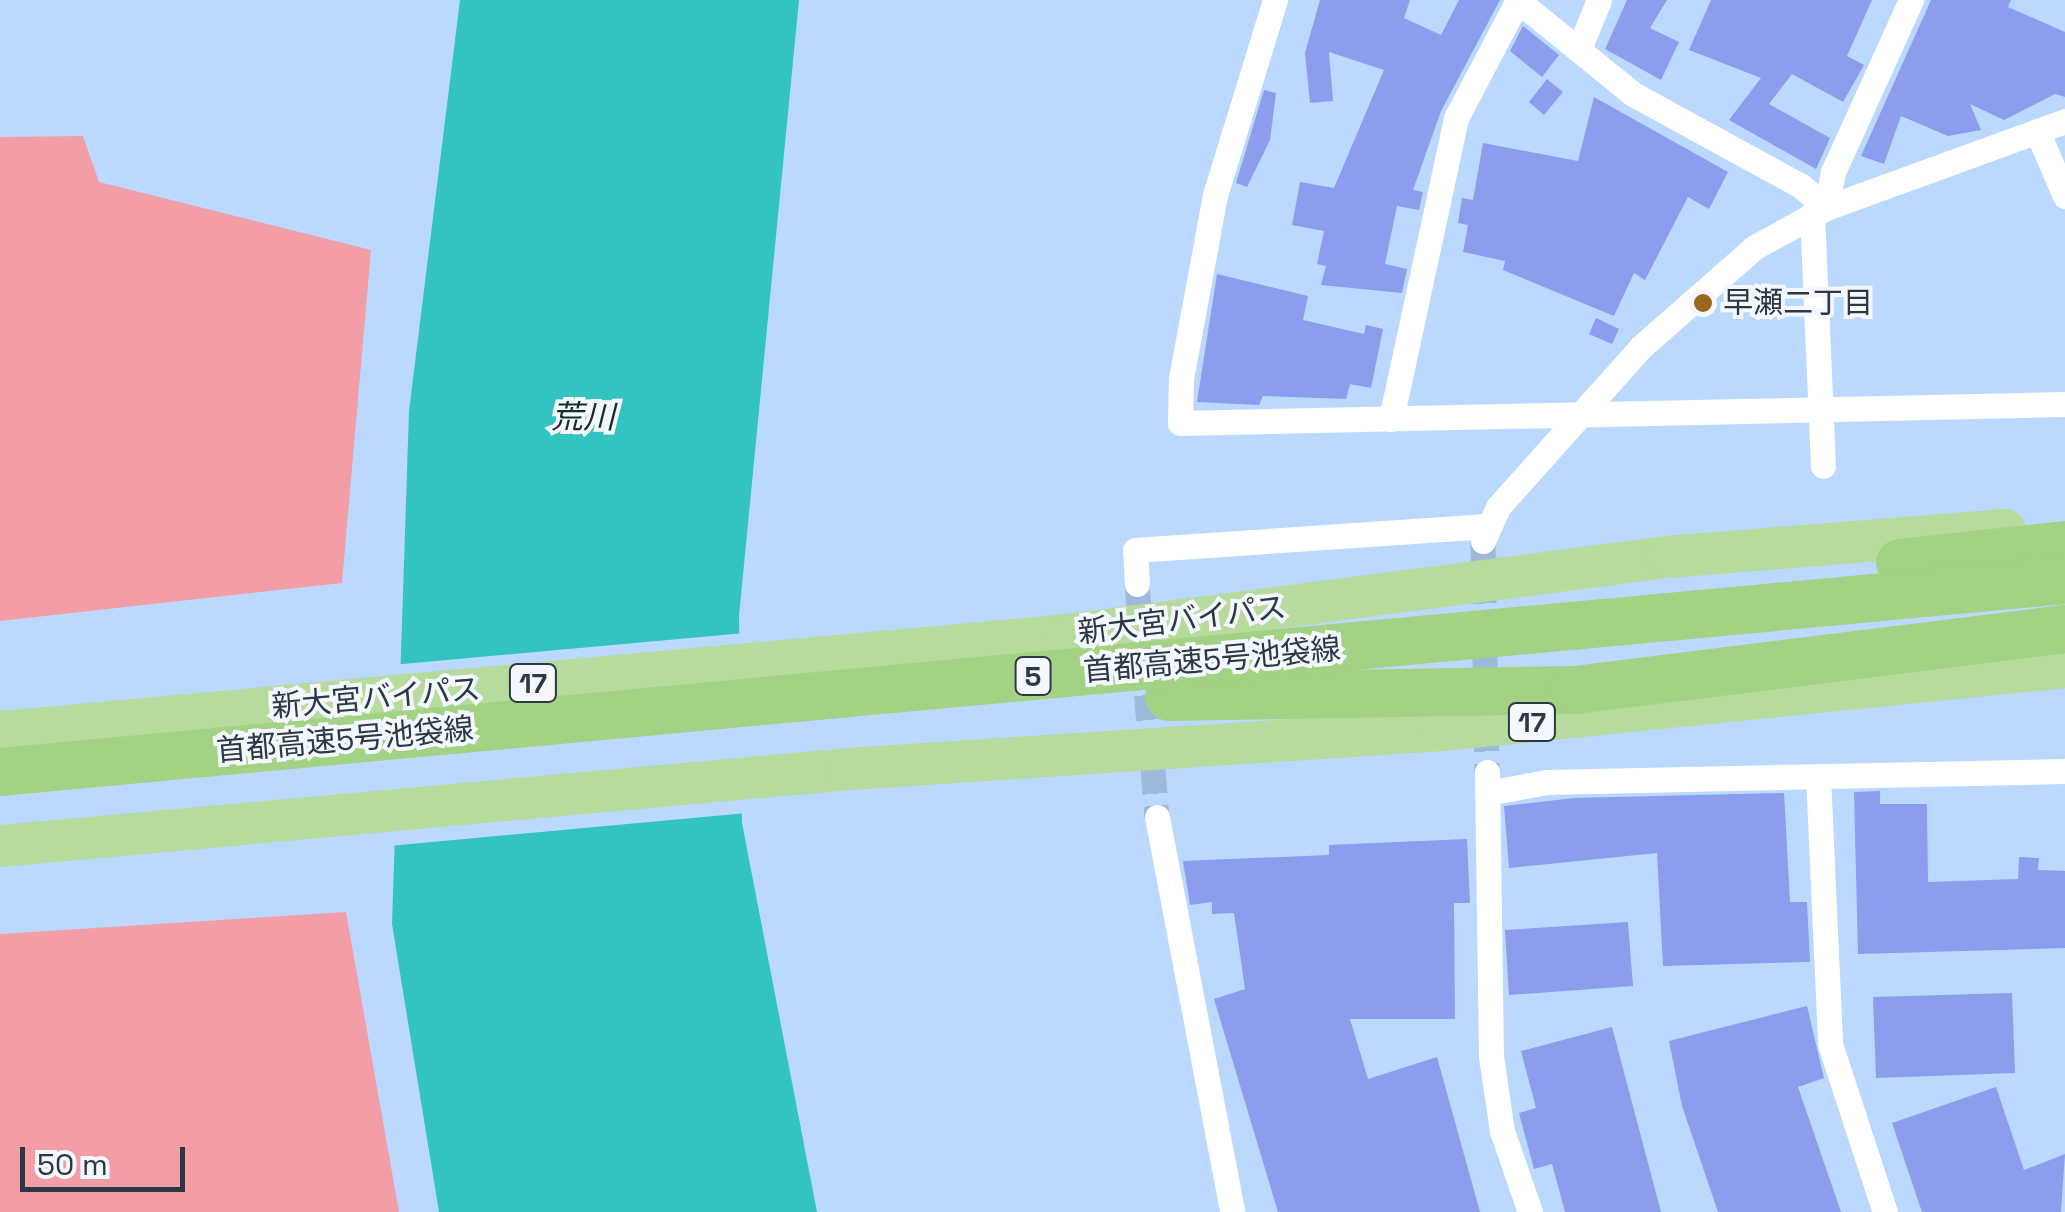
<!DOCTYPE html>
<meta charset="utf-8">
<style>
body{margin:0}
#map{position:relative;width:2065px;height:1212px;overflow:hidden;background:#bbd9fe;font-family:"Space Grotesk","Noto Sans JP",sans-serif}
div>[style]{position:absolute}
.green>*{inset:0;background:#f39ea6}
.water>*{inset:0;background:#33c4c2}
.pier>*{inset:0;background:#bbd9fe}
.building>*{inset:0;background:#8b9dec}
.minor-tunnel>*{height:25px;margin-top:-12.5px;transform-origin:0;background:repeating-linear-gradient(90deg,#9eb9d9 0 25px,transparent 0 37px)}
.minor>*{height:25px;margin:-12.5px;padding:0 12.5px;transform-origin:12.5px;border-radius:12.5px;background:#fff}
.trunk>*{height:42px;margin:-21px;padding:0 21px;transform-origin:21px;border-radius:21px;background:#b6db9c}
.motorway>*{height:48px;margin:-24px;padding:0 24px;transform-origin:24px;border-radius:24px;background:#a3d284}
.dots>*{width:28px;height:28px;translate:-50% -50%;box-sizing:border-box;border:5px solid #f4f7fb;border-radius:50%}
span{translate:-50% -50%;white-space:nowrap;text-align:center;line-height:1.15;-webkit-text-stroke:8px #f4f7fb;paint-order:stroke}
.shield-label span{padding:2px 8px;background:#f4f7fb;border:2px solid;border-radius:8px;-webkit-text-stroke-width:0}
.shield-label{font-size:28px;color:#2c3846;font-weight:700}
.poi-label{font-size:30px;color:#2c3846}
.left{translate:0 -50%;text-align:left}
.street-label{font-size:30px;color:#2c3846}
.water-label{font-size:32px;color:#172e2d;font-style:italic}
.scale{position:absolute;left:20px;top:1147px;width:165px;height:45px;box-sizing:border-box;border:5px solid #2c3846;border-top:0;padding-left:12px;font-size:30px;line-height:35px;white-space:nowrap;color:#2c3846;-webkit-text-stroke:8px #f4f7fb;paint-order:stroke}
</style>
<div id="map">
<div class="green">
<i style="clip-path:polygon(83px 136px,99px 182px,371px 250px,342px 583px,0 621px,0 137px)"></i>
<i style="clip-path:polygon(346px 912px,399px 1212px,0 1212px,0 934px)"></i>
</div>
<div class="water">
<i style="clip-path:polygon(460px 0,799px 0,739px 616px,742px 823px,817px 1212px,439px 1212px,392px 924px,409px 411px)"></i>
</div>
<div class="pier">
<i style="clip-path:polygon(745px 633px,747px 813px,389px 846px,392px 665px)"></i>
</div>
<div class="building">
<i style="clip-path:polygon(1320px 0,1410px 0,1404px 18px,1441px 35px,1459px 0,1500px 0,1441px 111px,1413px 190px,1423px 192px,1419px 210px,1397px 206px,1385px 264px,1407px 269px,1402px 293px,1321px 285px,1326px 266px,1317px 264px,1324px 231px,1292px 225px,1300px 182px,1334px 188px,1384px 70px,1329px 52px,1333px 101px,1310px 103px,1305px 53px)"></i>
<i style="clip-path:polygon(1627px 0,1667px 0,1650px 28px,1679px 42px,1661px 80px,1605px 49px)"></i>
<i style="clip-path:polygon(1711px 0,1872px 0,1847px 56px,1864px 65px,1843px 102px,1792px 74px,1769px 104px,1830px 138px,1816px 169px,1729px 120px,1761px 78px,1689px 50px)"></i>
<i style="clip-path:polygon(1931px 0,2011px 0,2008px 7px,2065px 32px,2065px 97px,2055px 94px,2004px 120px,1970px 104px,1981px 130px,1948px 136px,1901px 116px,1884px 164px,1861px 156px)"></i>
<i style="clip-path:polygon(1523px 26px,1559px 55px,1542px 77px,1510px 51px)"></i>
<i style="clip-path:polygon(1547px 79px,1563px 92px,1544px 115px,1529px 102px)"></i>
<i style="clip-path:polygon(1264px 90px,1276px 93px,1270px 140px,1247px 187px,1236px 183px)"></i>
<i style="clip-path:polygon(1594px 97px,1728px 172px,1709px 209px,1688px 197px,1645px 280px,1634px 273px,1614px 316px,1503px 270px,1505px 261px,1463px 252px,1468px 225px,1458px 223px,1462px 198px,1473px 200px,1483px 143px,1578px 161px)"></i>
<i style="clip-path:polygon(1217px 274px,1308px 296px,1303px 320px,1364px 334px,1366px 325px,1383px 329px,1371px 388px,1350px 384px,1346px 399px,1263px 396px,1259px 405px,1197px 402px)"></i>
<i style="clip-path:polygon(1596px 318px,1619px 329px,1612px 344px,1589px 334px)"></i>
<i style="clip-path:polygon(1880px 791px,1880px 804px,1927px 804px,1928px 882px,2018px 879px,2019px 857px,2039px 858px,2038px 870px,2065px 871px,2065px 948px,1858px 954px,1854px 792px)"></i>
<i style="clip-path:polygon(1784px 793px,1790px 902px,1807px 902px,1810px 962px,1663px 966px,1657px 853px,1509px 868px,1504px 806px,1574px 798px)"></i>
<i style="clip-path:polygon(1467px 839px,1470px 903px,1454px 903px,1455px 1019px,1350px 1019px,1368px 1079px,1437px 1057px,1480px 1212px,1278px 1212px,1214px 999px,1245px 989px,1234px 913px,1212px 914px,1212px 902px,1190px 905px,1183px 861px,1329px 855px,1329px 845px)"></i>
<i style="clip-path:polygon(1628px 922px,1633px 986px,1509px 995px,1505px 930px)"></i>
<i style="clip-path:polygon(2012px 993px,2015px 1073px,1876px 1078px,1873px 997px)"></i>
<i style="clip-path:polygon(1807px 1006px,1824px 1078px,1798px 1087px,1841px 1212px,1718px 1212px,1682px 1106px,1669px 1041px)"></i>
<i style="clip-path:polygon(1612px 1027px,1661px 1212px,1565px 1212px,1552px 1164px,1534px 1169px,1519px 1113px,1536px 1108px,1521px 1051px)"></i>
<i style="clip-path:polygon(1996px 1087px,2024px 1170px,2065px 1154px,2061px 1212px,1922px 1212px,1892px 1123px)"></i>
</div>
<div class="minor-tunnel">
<i style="left:1483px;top:541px;width:231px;rotate:89deg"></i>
<i style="left:1137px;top:584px;width:234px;rotate:85.1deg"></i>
</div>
<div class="minor">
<i style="left:1275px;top:0;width:204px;rotate:107.1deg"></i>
<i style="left:1215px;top:195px;width:186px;rotate:100.5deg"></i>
<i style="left:1181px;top:378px;width:45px;rotate:91.3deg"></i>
<i style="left:1180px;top:423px;width:885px;rotate:-1.23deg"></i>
<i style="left:1517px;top:0;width:149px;rotate:39deg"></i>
<i style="left:1633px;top:94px;width:192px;rotate:28.7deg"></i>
<i style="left:1801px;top:186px;width:33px;rotate:41deg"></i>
<i style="left:1579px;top:49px;width:53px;rotate:-67.8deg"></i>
<i style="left:2037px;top:131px;width:71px;rotate:66.7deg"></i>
<i style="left:1826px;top:208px;width:37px;rotate:-79deg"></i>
<i style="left:1833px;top:172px;width:189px;rotate:-65.6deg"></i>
<i style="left:1812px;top:214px;width:252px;rotate:87.5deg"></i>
<i style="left:1391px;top:419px;width:308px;rotate:-77.8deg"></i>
<i style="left:1456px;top:118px;width:133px;rotate:-62.3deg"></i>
<i style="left:1483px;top:541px;width:37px;rotate:-66deg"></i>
<i style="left:1498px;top:507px;width:215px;rotate:-48.2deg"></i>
<i style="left:1641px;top:347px;width:152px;rotate:-41.3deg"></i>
<i style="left:1755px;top:247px;width:81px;rotate:-28.8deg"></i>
<i style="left:1826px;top:208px;width:254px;rotate:-20deg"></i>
<i style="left:1137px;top:584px;width:34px;rotate:-93deg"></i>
<i style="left:1135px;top:550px;width:353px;rotate:-3.9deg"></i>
<i style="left:1487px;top:772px;width:284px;rotate:89.2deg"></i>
<i style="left:1491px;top:1056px;width:76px;rotate:81.7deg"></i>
<i style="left:1502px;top:1131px;width:86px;rotate:70.9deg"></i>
<i style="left:1818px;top:776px;width:268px;rotate:87.4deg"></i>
<i style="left:1830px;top:1044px;width:177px;rotate:71.9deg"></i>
<i style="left:1487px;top:793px;width:61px;rotate:-10.4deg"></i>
<i style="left:1547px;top:782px;width:518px;rotate:-1.22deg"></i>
<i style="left:1157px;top:817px;width:402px;rotate:79.2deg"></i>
</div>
<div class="trunk">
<i style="left:0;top:732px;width:1071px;rotate:-5.19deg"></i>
<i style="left:1067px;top:635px;width:605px;rotate:-7.41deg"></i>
<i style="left:1667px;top:557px;width:339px;rotate:-4.6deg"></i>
<i style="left:0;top:846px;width:852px;rotate:-5.18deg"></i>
<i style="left:849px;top:769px;width:595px;rotate:-3.76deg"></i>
<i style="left:1443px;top:730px;width:625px;rotate:-5.78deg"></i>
</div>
<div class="motorway">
<i style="left:1900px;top:563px;width:166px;rotate:-6.2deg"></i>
<i style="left:1169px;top:697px;width:406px;rotate:-1deg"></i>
<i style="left:1575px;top:690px;width:494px;rotate:-7.1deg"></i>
<i style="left:0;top:772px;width:2074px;rotate:-5.31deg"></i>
</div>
<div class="dots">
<i style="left:1703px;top:303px;background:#986719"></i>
</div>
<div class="shield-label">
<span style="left:1033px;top:676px">5</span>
<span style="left:533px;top:683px">17</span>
<span style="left:1532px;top:722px">17</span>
</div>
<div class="poi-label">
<span class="left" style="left:1723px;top:303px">早瀬二丁目</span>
</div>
<div class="street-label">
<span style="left:1182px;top:620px;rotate:-7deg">新大宮バイパス</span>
<span style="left:1212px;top:660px;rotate:-5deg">首都高速5号池袋線</span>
<span style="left:376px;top:698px;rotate:-5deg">新大宮バイパス</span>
<span style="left:345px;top:740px;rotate:-5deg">首都高速5号池袋線</span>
</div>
<div class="water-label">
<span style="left:583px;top:417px">荒川</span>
</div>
<div class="scale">50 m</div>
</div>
